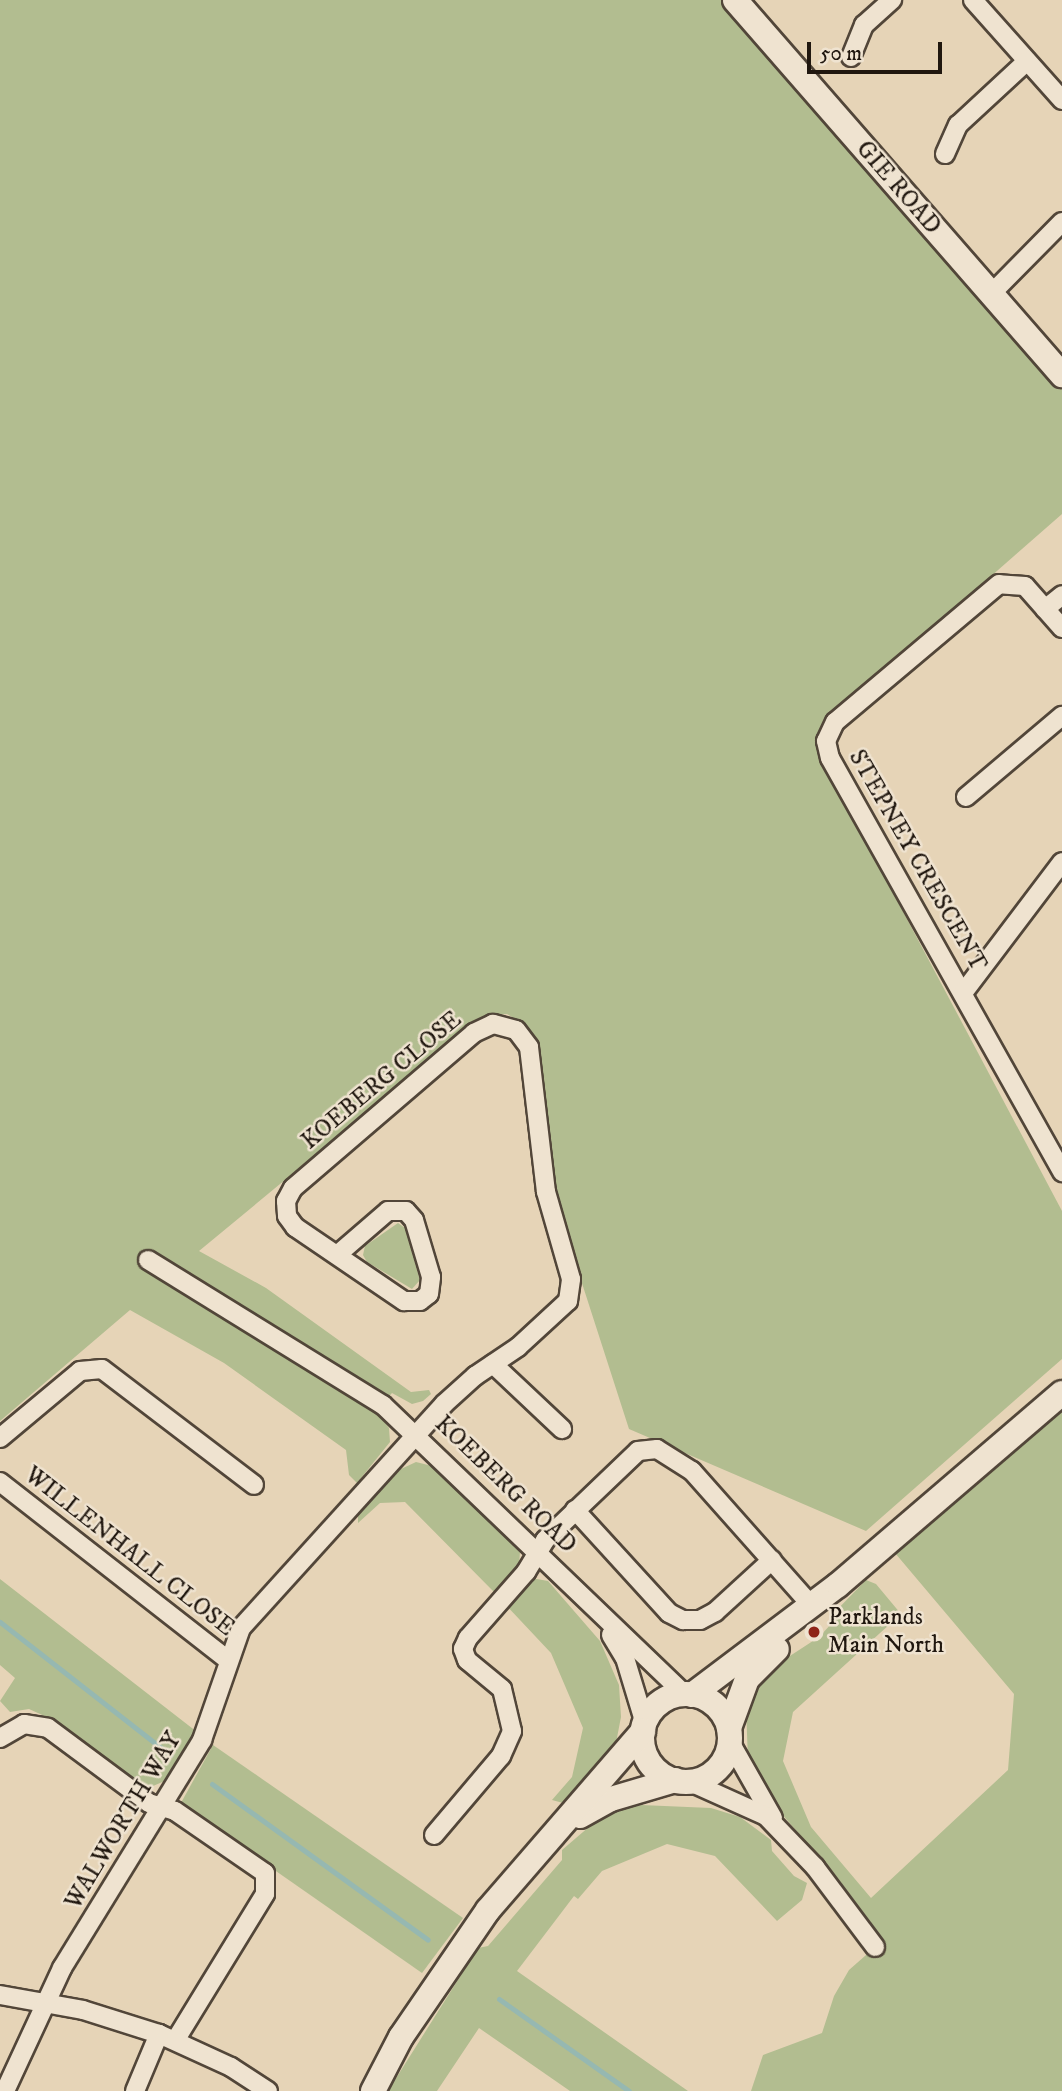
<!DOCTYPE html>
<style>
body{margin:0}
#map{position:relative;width:1062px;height:2091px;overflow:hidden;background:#e6d4b7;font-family:"IM FELL DW Pica",serif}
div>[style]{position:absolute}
.green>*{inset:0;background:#b2bd90}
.stream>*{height:5px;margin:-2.5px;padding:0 2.5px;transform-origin:2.5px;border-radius:2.5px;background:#96b8b1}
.roads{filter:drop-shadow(2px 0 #524639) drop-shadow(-2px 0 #524639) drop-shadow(0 2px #524639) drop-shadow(0 -2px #524639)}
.street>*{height:18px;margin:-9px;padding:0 9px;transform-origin:9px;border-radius:9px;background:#efe3d0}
.secondary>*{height:24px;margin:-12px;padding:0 12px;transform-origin:12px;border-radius:12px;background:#efe3d0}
.secondary>.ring{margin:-12px;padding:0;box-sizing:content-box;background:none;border:24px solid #efe3d0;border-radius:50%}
.dots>*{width:19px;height:19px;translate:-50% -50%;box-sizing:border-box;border:4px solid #efe3d0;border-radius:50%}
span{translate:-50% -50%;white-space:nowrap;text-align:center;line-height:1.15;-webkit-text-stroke:5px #efe3d0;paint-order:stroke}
.street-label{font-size:24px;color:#20170f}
.poi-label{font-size:24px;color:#20170f}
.left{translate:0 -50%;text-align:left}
.scale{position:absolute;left:807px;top:42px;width:135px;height:32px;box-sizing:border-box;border:4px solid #20170f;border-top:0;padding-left:9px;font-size:21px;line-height:24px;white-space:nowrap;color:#20170f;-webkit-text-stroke:5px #efe3d0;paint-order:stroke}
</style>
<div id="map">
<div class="green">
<i style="clip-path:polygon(0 0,727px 0,1062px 389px,1062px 514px,825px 722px,818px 739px,822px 759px,1062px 1211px,1062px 1359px,866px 1531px,629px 1429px,550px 1184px,536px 1042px,528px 1027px,507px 1014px,491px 1015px,476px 1022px,199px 1251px,266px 1288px,411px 1392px,429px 1390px,431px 1394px,423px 1401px,412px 1404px,392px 1393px,376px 1411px,389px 1428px,390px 1442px,357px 1483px,349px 1475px,346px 1450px,224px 1363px,130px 1310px,0 1421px)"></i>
<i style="clip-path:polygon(398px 1223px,405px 1228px,420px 1280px,412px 1289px,367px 1262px,363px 1255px,365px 1246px)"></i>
<i style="clip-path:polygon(1062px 1406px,1062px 2091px,751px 2091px,763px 2055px,822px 2033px,834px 1996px,849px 1970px,882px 1941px,826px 1865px,766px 1796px,748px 1762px,746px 1705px,773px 1667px,819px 1637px,834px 1621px,831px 1616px,866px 1580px,876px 1584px,901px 1614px,793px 1712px,783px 1761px,811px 1827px,871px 1898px,1008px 1770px,1014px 1694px,895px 1553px)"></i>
<i style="clip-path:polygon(416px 1462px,432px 1466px,520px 1552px,519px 1566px,495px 1593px,405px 1502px,380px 1503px,358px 1523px,358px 1514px,401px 1469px)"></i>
<i style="clip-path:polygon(531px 1578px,548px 1581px,600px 1641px,619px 1685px,621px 1717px,615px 1748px,563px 1803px,552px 1800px,572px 1777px,583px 1728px,551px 1653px,506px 1605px)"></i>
<i style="clip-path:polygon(0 1579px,197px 1732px,167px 1780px,153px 1786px,140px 1784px,60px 1723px,29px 1709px,10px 1712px,0 1701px,15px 1678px,0 1665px)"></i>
<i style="clip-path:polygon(213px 1745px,463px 1918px,422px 1973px,184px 1807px,182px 1801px)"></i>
<i style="clip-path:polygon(641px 1805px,711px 1808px,740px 1817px,771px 1840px,772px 1851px,794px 1876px,807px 1883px,802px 1900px,777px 1921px,715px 1856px,667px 1844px,602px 1871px,578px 1899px,574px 1896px,517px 1971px,688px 2091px,570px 2091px,479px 2028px,437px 2091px,388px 2091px,478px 1948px,488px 1946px,562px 1860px,562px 1850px,604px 1814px)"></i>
</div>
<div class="stream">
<i style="left:0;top:1622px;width:216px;rotate:38deg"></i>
<i style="left:212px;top:1784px;width:266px;rotate:35.8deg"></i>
<i style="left:499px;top:1999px;width:159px;rotate:35.3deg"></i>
</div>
<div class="roads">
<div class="street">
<i style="left:973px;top:0;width:134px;rotate:48.3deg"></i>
<i style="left:851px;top:57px;width:35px;rotate:-68deg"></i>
<i style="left:864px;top:25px;width:38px;rotate:-42deg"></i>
<i style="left:945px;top:154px;width:32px;rotate:-66deg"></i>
<i style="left:958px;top:125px;width:94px;rotate:-42.8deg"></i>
<i style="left:991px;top:294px;width:101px;rotate:-45.4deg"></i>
<i style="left:1045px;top:609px;width:22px;rotate:-39deg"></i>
<i style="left:1062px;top:628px;width:56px;rotate:-131.4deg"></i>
<i style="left:1025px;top:586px;width:26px;rotate:-176deg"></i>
<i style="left:999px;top:584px;width:214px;rotate:139.9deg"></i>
<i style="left:835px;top:722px;width:21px;rotate:115deg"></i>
<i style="left:826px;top:741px;width:17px;rotate:77deg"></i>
<i style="left:830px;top:758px;width:475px;rotate:60.7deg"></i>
<i style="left:966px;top:797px;width:126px;rotate:-40.2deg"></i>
<i style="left:963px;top:993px;width:164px;rotate:-52.9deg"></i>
<i style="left:148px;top:1260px;width:276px;rotate:31.7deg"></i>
<i style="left:383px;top:1405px;width:417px;rotate:43.8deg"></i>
<i style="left:493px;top:1364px;width:95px;rotate:43.3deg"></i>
<i style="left:0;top:1438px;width:104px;rotate:-39.9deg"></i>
<i style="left:80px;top:1371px;width:22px;rotate:-5deg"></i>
<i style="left:102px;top:1369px;width:191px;rotate:37.3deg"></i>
<i style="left:0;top:1482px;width:289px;rotate:38deg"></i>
<i style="left:575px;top:1510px;width:139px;rotate:47.6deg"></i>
<i style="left:669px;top:1613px;width:16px;rotate:27deg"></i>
<i style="left:683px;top:1620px;width:17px"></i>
<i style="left:700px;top:1620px;width:17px;rotate:-28deg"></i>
<i style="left:715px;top:1612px;width:77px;rotate:-42.4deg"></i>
<i style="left:611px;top:1635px;width:27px;rotate:59deg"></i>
<i style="left:625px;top:1658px;width:69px;rotate:73.1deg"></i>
<i style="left:0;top:1738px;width:28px;rotate:-30deg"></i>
<i style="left:24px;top:1724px;width:24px;rotate:9deg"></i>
<i style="left:48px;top:1728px;width:126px;rotate:36.6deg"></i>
<i style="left:149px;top:1803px;width:27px;rotate:17deg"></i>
<i style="left:175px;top:1811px;width:109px;rotate:34.6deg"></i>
<i style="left:265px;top:1873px;width:21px;rotate:90deg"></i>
<i style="left:265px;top:1894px;width:172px;rotate:121.5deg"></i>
<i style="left:730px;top:1742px;width:87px;rotate:60.5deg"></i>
<i style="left:688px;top:1781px;width:85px;rotate:24.2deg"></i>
<i style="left:766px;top:1816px;width:71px;rotate:46.1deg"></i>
<i style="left:815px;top:1867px;width:100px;rotate:53.1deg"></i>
<i style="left:434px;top:1835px;width:104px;rotate:-49.7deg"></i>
<i style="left:501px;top:1756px;width:27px;rotate:-66deg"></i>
<i style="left:512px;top:1731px;width:43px;rotate:-103.4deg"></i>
<i style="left:502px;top:1689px;width:45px;rotate:-140.4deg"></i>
<i style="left:467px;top:1660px;width:12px;rotate:-110deg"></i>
<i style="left:463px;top:1649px;width:12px;rotate:-66deg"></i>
<i style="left:468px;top:1638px;width:88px;rotate:-48.7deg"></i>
<i style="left:526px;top:1572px;width:37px;rotate:-59deg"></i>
<i style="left:545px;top:1540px;width:129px;rotate:-43.7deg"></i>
<i style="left:638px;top:1451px;width:19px;rotate:-6deg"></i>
<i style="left:657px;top:1449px;width:41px;rotate:32.2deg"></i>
<i style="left:692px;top:1471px;width:178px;rotate:48.4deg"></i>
<i style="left:0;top:1995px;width:84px;rotate:10.2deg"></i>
<i style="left:83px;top:2010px;width:80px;rotate:17.5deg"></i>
<i style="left:159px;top:2034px;width:79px;rotate:24.6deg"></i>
<i style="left:231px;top:2067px;width:44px;rotate:33deg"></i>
<i style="left:5px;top:2091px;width:136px;rotate:-65.1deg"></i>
<i style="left:62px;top:1968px;width:268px;rotate:-58.4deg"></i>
<i style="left:202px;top:1740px;width:119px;rotate:-70.8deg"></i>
<i style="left:241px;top:1628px;width:302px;rotate:-47.8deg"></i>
<i style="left:444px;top:1404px;width:42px;rotate:-42.1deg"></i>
<i style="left:475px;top:1376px;width:52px;rotate:-34deg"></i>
<i style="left:518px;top:1347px;width:68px;rotate:-42.6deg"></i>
<i style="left:568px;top:1301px;width:22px;rotate:-82deg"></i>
<i style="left:571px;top:1279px;width:91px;rotate:-106deg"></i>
<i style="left:546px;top:1192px;width:146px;rotate:-96.7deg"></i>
<i style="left:529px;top:1047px;width:21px;rotate:-127deg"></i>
<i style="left:516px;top:1030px;width:24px;rotate:-165deg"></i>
<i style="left:493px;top:1024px;width:21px;rotate:155deg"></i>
<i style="left:474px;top:1033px;width:238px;rotate:139.4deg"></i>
<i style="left:293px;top:1188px;width:15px;rotate:118deg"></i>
<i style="left:286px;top:1201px;width:15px;rotate:86deg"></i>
<i style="left:287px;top:1216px;width:14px;rotate:54deg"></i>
<i style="left:295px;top:1227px;width:132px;rotate:34.2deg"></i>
<i style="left:404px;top:1301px;width:16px"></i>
<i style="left:420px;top:1301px;width:11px;rotate:-38deg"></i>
<i style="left:429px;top:1294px;width:17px;rotate:-83deg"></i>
<i style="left:431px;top:1277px;width:59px;rotate:-106.6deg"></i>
<i style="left:414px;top:1220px;width:12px;rotate:-132deg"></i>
<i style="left:406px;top:1211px;width:18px;rotate:180deg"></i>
<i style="left:388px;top:1211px;width:67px;rotate:139.2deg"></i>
<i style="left:135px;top:2091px;width:62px;rotate:-67.2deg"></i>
</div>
<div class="secondary">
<i style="left:735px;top:0;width:498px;rotate:48.9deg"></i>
<i class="ring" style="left:642px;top:1694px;width:64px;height:64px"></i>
<i style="left:692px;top:1695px;width:183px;rotate:-37deg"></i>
<i style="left:838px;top:1585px;width:295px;rotate:-40.6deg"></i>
<i style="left:729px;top:1728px;width:52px;rotate:-69.8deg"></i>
<i style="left:747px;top:1679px;width:42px;rotate:-45deg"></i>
<i style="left:580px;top:1816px;width:35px;rotate:-29deg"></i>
<i style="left:611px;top:1799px;width:67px;rotate:-16.5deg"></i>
<i style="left:373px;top:2091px;width:61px;rotate:-62.6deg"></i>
<i style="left:401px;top:2037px;width:154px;rotate:-55.6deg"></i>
<i style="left:488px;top:1910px;width:237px;rotate:-49.1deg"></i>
</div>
</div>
<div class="dots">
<i style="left:814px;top:1632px;background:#8f2418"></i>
</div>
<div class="street-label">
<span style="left:898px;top:188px;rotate:49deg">GIE ROAD</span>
<span style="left:917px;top:861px;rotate:60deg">STEPNEY CRESCENT</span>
<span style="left:382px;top:1081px;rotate:-40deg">KOEBERG CLOSE</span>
<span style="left:505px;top:1485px;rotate:44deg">KOEBERG ROAD</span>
<span style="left:129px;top:1552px;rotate:38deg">WILLENHALL CLOSE</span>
<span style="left:124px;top:1821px;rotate:-59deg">WALWORTH WAY</span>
</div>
<div class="poi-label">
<span class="left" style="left:828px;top:1632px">Parklands<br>Main North</span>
</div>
<div class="scale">50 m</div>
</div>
